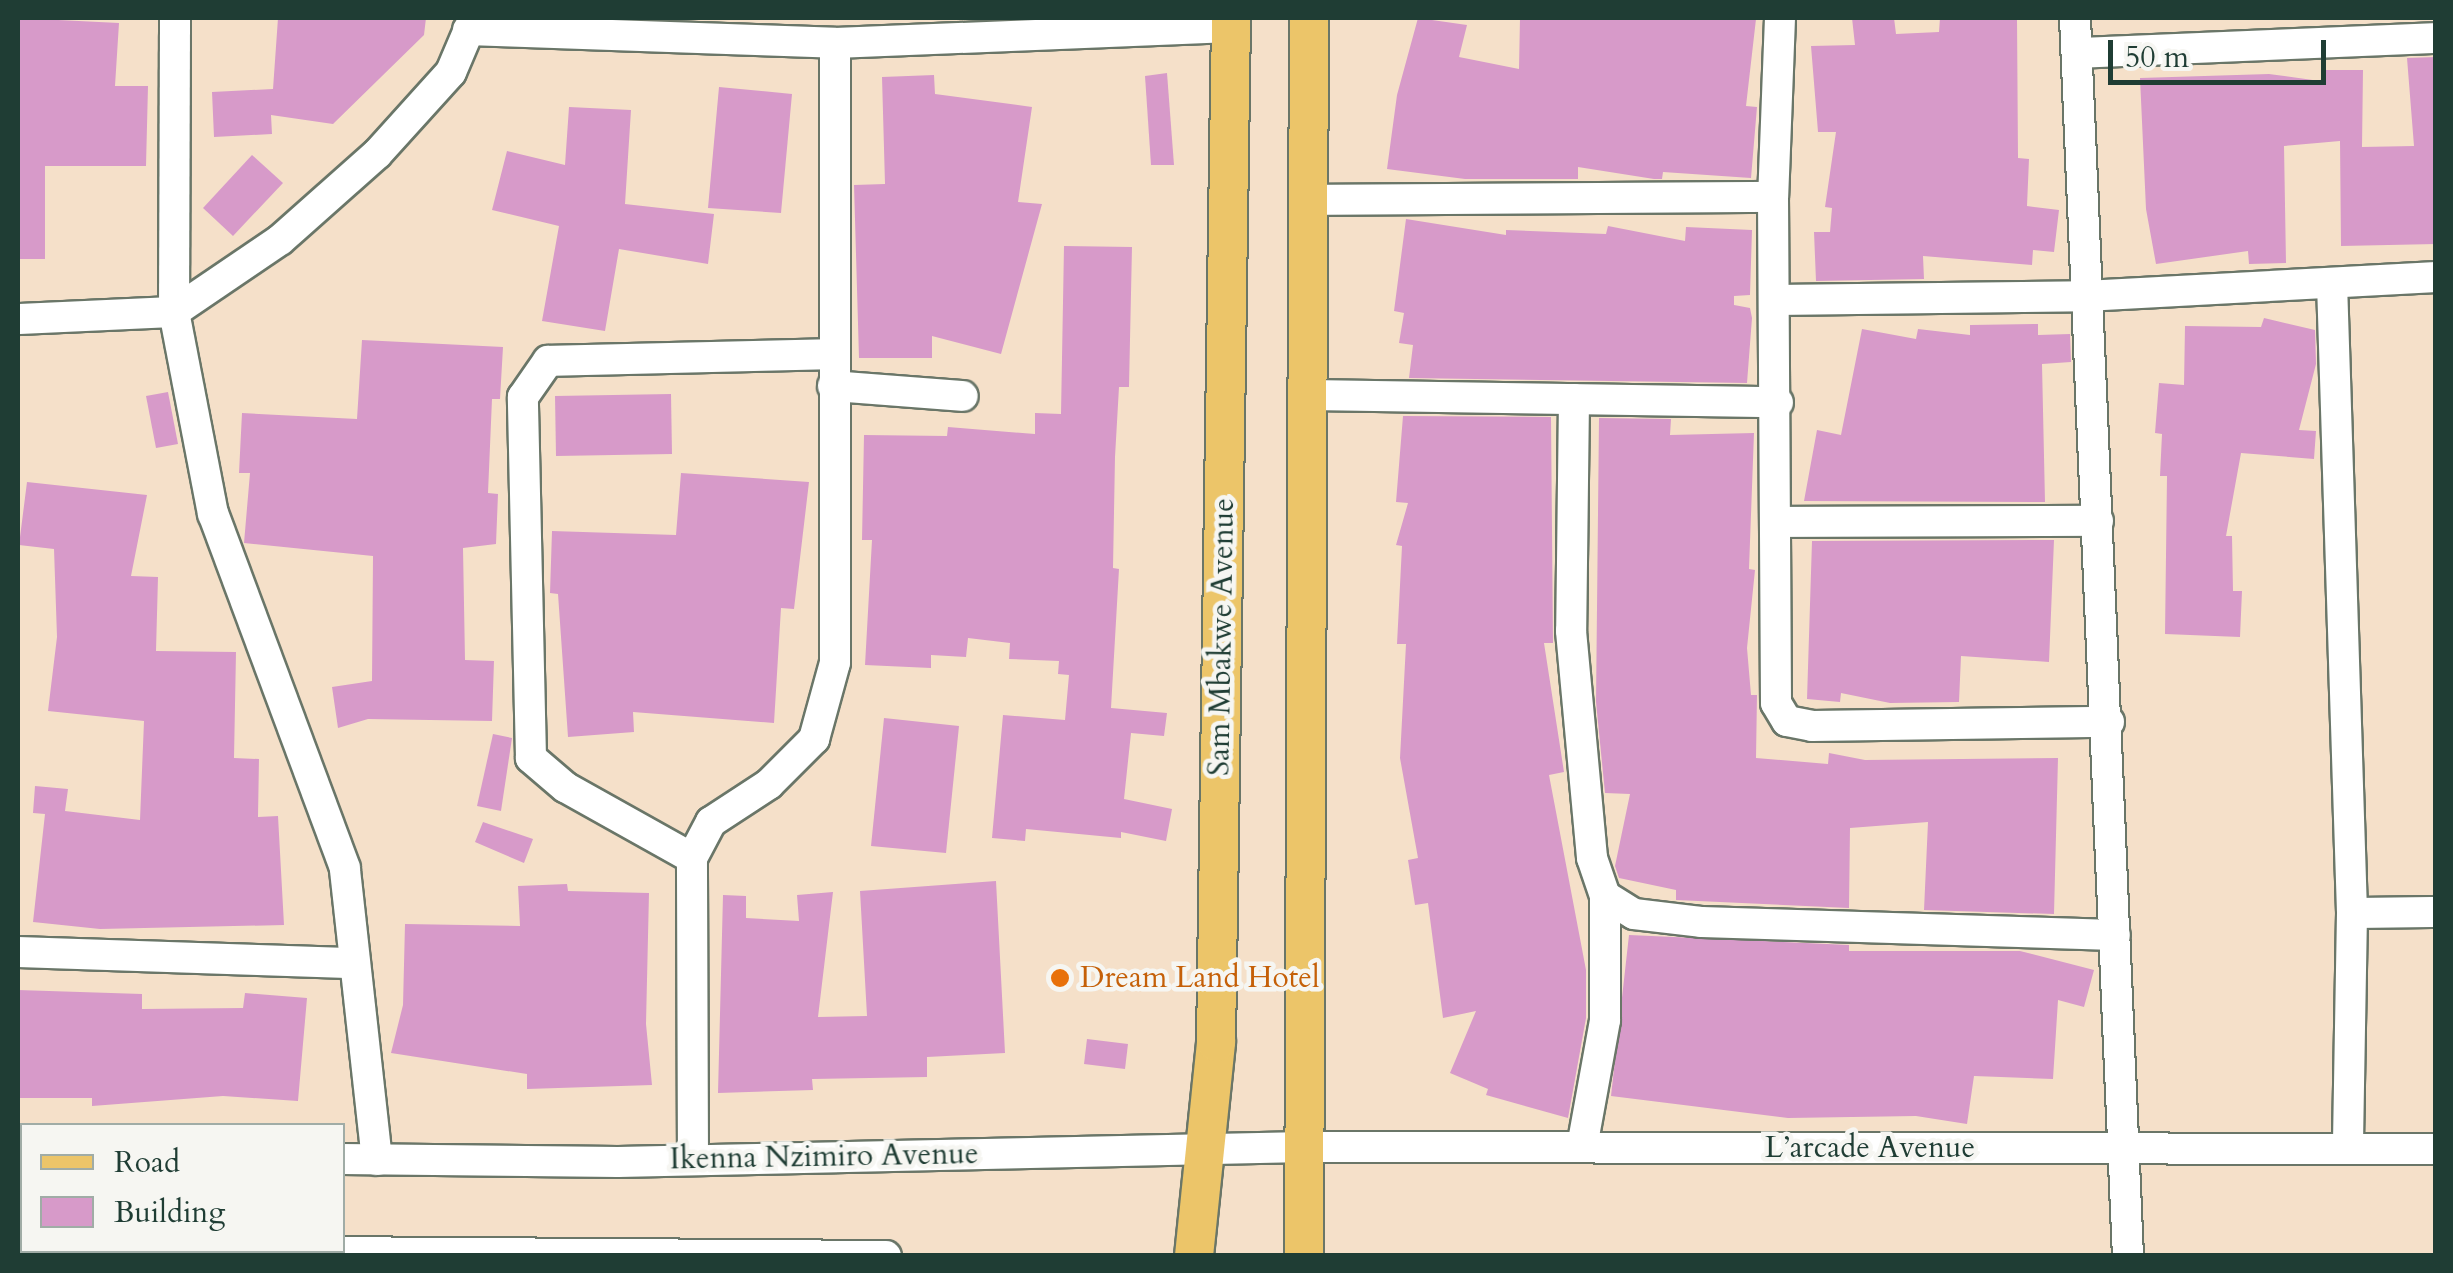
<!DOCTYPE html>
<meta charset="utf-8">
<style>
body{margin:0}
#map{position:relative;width:2453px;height:1273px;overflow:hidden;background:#f5e0c9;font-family:Cardo,serif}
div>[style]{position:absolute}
.building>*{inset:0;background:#d79ac9}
.roads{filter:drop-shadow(2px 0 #6a7668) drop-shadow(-2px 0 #6a7668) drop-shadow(0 2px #6a7668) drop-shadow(0 -2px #6a7668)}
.minor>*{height:30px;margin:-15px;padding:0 15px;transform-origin:15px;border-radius:15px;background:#fff}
.major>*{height:38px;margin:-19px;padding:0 19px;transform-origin:19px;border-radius:19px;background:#ecc569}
.dots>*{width:28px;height:28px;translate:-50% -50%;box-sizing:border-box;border:5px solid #f6f6f2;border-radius:50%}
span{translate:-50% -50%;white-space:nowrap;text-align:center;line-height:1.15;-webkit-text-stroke:9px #f6f6f2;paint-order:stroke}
.street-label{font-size:30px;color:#1f3d34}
.food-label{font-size:30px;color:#c56008}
.left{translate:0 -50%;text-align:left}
.frame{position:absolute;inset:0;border:20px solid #1f3d34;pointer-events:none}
.legend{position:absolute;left:20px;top:1123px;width:325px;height:130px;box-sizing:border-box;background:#f6f6f2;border:2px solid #a0aca6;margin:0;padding:12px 18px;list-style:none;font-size:30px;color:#1f3d34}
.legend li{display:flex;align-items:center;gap:20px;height:50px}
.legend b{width:50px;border:2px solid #a0aca6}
.scale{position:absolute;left:2108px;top:40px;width:218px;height:45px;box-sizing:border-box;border:5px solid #1f3d34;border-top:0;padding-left:12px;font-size:30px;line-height:35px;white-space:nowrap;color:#1f3d34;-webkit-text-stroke:8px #f6f6f2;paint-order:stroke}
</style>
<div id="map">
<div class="building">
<i style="clip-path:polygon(18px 18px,119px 23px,115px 86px,148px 86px,146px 166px,45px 166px,45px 259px,18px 259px)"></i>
<i style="clip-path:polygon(278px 18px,426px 18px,424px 35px,333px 124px,271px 115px,272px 134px,214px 137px,212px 92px,273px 89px)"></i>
<i style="clip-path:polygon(1418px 18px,1467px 25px,1459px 57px,1519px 69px,1520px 18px,1756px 19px,1746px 106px,1757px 107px,1751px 178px,1663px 172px,1662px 179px,1654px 179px,1578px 167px,1578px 179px,1465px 179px,1387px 169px,1397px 95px)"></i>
<i style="clip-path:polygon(1852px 18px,1894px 18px,1896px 34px,1939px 32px,1940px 18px,2017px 18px,2018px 158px,2029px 159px,2027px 206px,2059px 210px,2054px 252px,2033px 250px,2032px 265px,1923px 256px,1924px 279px,1816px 281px,1814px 232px,1830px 232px,1832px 208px,1825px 207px,1836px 132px,1818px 132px,1811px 46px,1855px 45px)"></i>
<i style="clip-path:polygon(2436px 57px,2436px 244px,2341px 246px,2340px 141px,2284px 146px,2286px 263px,2249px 264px,2248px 251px,2156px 264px,2146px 209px,2140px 78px,2269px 74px,2320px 81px,2326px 70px,2363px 70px,2362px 147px,2414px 146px,2407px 58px)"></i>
<i style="clip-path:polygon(1167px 73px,1174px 165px,1151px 165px,1145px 76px)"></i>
<i style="clip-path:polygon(934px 75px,935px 94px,1032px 107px,1018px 202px,1042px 204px,1001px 354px,932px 336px,932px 358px,859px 358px,854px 185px,885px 184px,882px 77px)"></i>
<i style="clip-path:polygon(719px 87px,792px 94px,781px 213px,708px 208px)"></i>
<i style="clip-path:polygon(569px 107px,631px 110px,625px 204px,714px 214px,708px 264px,619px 249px,605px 331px,542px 321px,559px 226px,492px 210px,507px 151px,565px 165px)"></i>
<i style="clip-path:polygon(252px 155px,283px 183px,233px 236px,203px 208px)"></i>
<i style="clip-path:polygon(1406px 219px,1506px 235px,1506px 230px,1606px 234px,1608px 226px,1685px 241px,1686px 227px,1752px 230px,1750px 295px,1734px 296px,1734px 305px,1750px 308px,1752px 318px,1747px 383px,1409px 378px,1413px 345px,1399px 343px,1404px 313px,1394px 311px)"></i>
<i style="clip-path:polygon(1064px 246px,1132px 247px,1129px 387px,1119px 387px,1115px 457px,1113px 568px,1119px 569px,1111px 708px,1167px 713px,1164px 736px,1131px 733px,1124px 799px,1172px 809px,1166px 841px,1121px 832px,1121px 838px,1026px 829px,1025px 841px,992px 838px,1003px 715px,1065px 720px,1069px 675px,1058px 674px,1059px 661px,1009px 659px,1010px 643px,968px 638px,966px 657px,931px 655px,931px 668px,865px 665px,872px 540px,862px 540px,864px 435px,947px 436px,948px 427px,1035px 434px,1035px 413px,1061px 414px)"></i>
<i style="clip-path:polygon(2264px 318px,2315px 330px,2316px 364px,2299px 430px,2316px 431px,2314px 459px,2241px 453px,2226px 536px,2232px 536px,2233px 591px,2242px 591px,2240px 637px,2165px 634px,2167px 476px,2160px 476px,2162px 434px,2155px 433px,2159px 383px,2184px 385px,2185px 326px,2261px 327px)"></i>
<i style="clip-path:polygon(2038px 324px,2038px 335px,2070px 334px,2071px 362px,2042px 364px,2045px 502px,1804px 501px,1817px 430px,1841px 435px,1862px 329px,1916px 339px,1918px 329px,1970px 335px,1970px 325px)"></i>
<i style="clip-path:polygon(362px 340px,503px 347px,500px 399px,492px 399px,488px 493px,498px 494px,496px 544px,463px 548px,465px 660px,494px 661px,492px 721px,368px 719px,338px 728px,332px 687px,372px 681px,373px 556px,244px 543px,250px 473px,239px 473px,242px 413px,357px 419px)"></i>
<i style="clip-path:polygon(168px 392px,178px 444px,156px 448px,146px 396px)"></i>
<i style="clip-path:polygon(671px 394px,672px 454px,556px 456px,555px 396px)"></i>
<i style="clip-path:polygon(1403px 416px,1551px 417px,1553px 643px,1544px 643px,1564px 772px,1549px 775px,1586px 970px,1586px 1018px,1568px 1118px,1486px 1095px,1488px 1089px,1450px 1073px,1476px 1011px,1443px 1018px,1428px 903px,1415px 905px,1408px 860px,1418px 858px,1400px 758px,1406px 644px,1397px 644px,1402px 546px,1396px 545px,1408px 503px,1396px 502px)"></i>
<i style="clip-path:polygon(1599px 418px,1671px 419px,1670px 435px,1754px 433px,1749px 569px,1755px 570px,1747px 648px,1751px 695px,1757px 695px,1756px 758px,1828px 764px,1829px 753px,1865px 760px,2058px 758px,2054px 914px,1924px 910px,1928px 822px,1850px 828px,1849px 908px,1676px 900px,1676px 890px,1619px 878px,1615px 866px,1630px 794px,1605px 793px,1596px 702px)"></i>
<i style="clip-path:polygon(681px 473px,809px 482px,794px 609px,781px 608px,774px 723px,633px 712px,634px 732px,568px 737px,558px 594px,550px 593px,552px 531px,676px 535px)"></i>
<i style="clip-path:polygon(27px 482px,147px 495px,131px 576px,158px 577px,156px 651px,236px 652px,234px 758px,259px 759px,258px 817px,278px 816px,284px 925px,100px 929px,33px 922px,45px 814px,33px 813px,35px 786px,68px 789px,65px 811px,140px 820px,144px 721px,48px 711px,57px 637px,54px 549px,19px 545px)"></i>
<i style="clip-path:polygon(2054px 540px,2049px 662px,1961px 656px,1959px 702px,1890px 703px,1841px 693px,1840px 702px,1807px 699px,1812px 541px)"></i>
<i style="clip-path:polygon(884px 718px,959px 726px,946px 853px,871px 846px)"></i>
<i style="clip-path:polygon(493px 734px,512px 738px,501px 811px,477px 806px)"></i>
<i style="clip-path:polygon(483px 822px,533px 839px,524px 863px,475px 842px)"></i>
<i style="clip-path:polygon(996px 881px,1005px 1053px,927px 1057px,927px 1077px,812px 1079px,813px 1090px,718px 1093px,723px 895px,746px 896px,746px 918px,799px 921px,797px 895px,833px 892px,818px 1017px,867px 1016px,860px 891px)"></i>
<i style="clip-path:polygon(567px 884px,568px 891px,649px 893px,646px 1024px,652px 1085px,527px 1089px,527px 1074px,391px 1053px,403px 1005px,405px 924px,520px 926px,518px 886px)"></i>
<i style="clip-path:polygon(1629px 935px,1849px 945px,1849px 951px,2020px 951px,2094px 970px,2084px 1007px,2058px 1000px,2053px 1079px,1974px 1076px,1967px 1124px,1916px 1116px,1788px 1118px,1611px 1096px)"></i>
<i style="clip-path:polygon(18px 990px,142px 994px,142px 1009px,243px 1008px,245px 993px,307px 998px,298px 1101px,223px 1096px,92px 1106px,92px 1098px,18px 1098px)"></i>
<i style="clip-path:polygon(1087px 1039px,1128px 1044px,1125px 1069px,1084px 1064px)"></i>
</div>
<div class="roads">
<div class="minor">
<i style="left:1780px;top:18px;width:179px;rotate:92.2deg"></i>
<i style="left:1773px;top:197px;width:506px;rotate:89.66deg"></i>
<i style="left:1776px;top:703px;width:21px;rotate:59deg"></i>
<i style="left:1787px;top:721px;width:25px;rotate:11deg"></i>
<i style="left:1812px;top:726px;width:297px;rotate:-0.8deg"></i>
<i style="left:2075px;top:18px;width:1239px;rotate:87.55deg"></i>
<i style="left:468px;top:30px;width:367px;rotate:2deg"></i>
<i style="left:835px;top:43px;width:396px;rotate:-2.3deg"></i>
<i style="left:2078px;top:53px;width:358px;rotate:-2.4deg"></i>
<i style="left:1309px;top:200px;width:464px;rotate:-0.4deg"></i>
<i style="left:2332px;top:283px;width:630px;rotate:88.18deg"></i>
<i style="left:2352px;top:913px;width:236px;rotate:91deg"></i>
<i style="left:1775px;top:300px;width:310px;rotate:-0.7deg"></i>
<i style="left:2085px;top:296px;width:352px;rotate:-3.1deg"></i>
<i style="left:18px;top:319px;width:156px;rotate:-2.6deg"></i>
<i style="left:174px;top:312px;width:294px;rotate:-89.8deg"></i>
<i style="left:833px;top:386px;width:130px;rotate:4.4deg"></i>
<i style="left:1309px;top:395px;width:469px;rotate:0.9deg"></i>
<i style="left:1574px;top:399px;width:232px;rotate:90.7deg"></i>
<i style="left:1571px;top:631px;width:228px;rotate:84.7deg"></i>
<i style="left:1592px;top:858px;width:40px;rotate:71.1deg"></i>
<i style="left:1605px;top:896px;width:34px;rotate:32deg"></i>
<i style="left:1634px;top:914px;width:67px;rotate:6.8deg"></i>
<i style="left:1701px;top:922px;width:414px;rotate:1.8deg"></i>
<i style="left:1777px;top:522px;width:321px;rotate:-0.2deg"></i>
<i style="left:692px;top:858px;width:145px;rotate:-150.8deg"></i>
<i style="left:565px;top:787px;width:45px;rotate:-139.5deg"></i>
<i style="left:531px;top:758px;width:361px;rotate:-91.3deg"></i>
<i style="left:523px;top:397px;width:44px;rotate:-55.2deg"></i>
<i style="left:548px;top:361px;width:285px;rotate:-1.4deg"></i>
<i style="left:2352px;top:913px;width:84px;rotate:-0.7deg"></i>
<i style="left:18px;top:952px;width:337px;rotate:1.9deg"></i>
<i style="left:1582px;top:1147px;width:129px;rotate:-79.7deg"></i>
<i style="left:1605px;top:1020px;width:124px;rotate:-90deg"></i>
<i style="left:18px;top:1156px;width:4px"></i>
<i style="left:342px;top:1159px;width:276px;rotate:0.6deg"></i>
<i style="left:618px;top:1162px;width:687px;rotate:-1.25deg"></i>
<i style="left:1305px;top:1147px;width:1131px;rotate:0.1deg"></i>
<i style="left:377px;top:1160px;width:294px;rotate:-96.3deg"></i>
<i style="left:345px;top:868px;width:378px;rotate:-110.4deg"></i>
<i style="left:213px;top:514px;width:206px;rotate:-100.9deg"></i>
<i style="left:174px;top:312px;width:128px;rotate:-34.2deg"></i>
<i style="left:280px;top:240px;width:130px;rotate:-41.6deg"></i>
<i style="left:377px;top:154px;width:110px;rotate:-47.9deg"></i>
<i style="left:451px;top:72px;width:59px;rotate:-66.9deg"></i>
<i style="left:693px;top:1160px;width:302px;rotate:-90.2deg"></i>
<i style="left:692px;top:858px;width:41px;rotate:-62.2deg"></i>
<i style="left:711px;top:822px;width:69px;rotate:-33.2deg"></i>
<i style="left:769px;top:784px;width:64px;rotate:-45deg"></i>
<i style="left:814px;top:739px;width:79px;rotate:-74.6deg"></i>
<i style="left:835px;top:663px;width:620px;rotate:-90deg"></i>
<i style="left:32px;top:1250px;width:854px;rotate:0.4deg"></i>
</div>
<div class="major">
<i style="left:1194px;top:1256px;width:215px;rotate:-84.1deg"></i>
<i style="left:1216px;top:1042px;width:1024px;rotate:-89.16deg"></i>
<i style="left:1304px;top:1256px;width:1238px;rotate:-89.77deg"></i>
</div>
</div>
<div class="dots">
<i style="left:1060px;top:978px;background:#e8710a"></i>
</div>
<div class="street-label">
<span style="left:1222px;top:637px;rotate:-89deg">Sam Mbakwe Avenue</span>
<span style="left:1870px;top:1148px">L’arcade Avenue</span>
<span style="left:824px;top:1157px;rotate:-1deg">Ikenna Nzimiro Avenue</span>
</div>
<div class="food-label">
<span class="left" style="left:1080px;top:978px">Dream Land Hotel</span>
</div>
<div class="frame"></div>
<ul class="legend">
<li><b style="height:12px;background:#ecc569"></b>Road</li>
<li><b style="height:28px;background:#d79ac9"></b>Building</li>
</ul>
<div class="scale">50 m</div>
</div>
